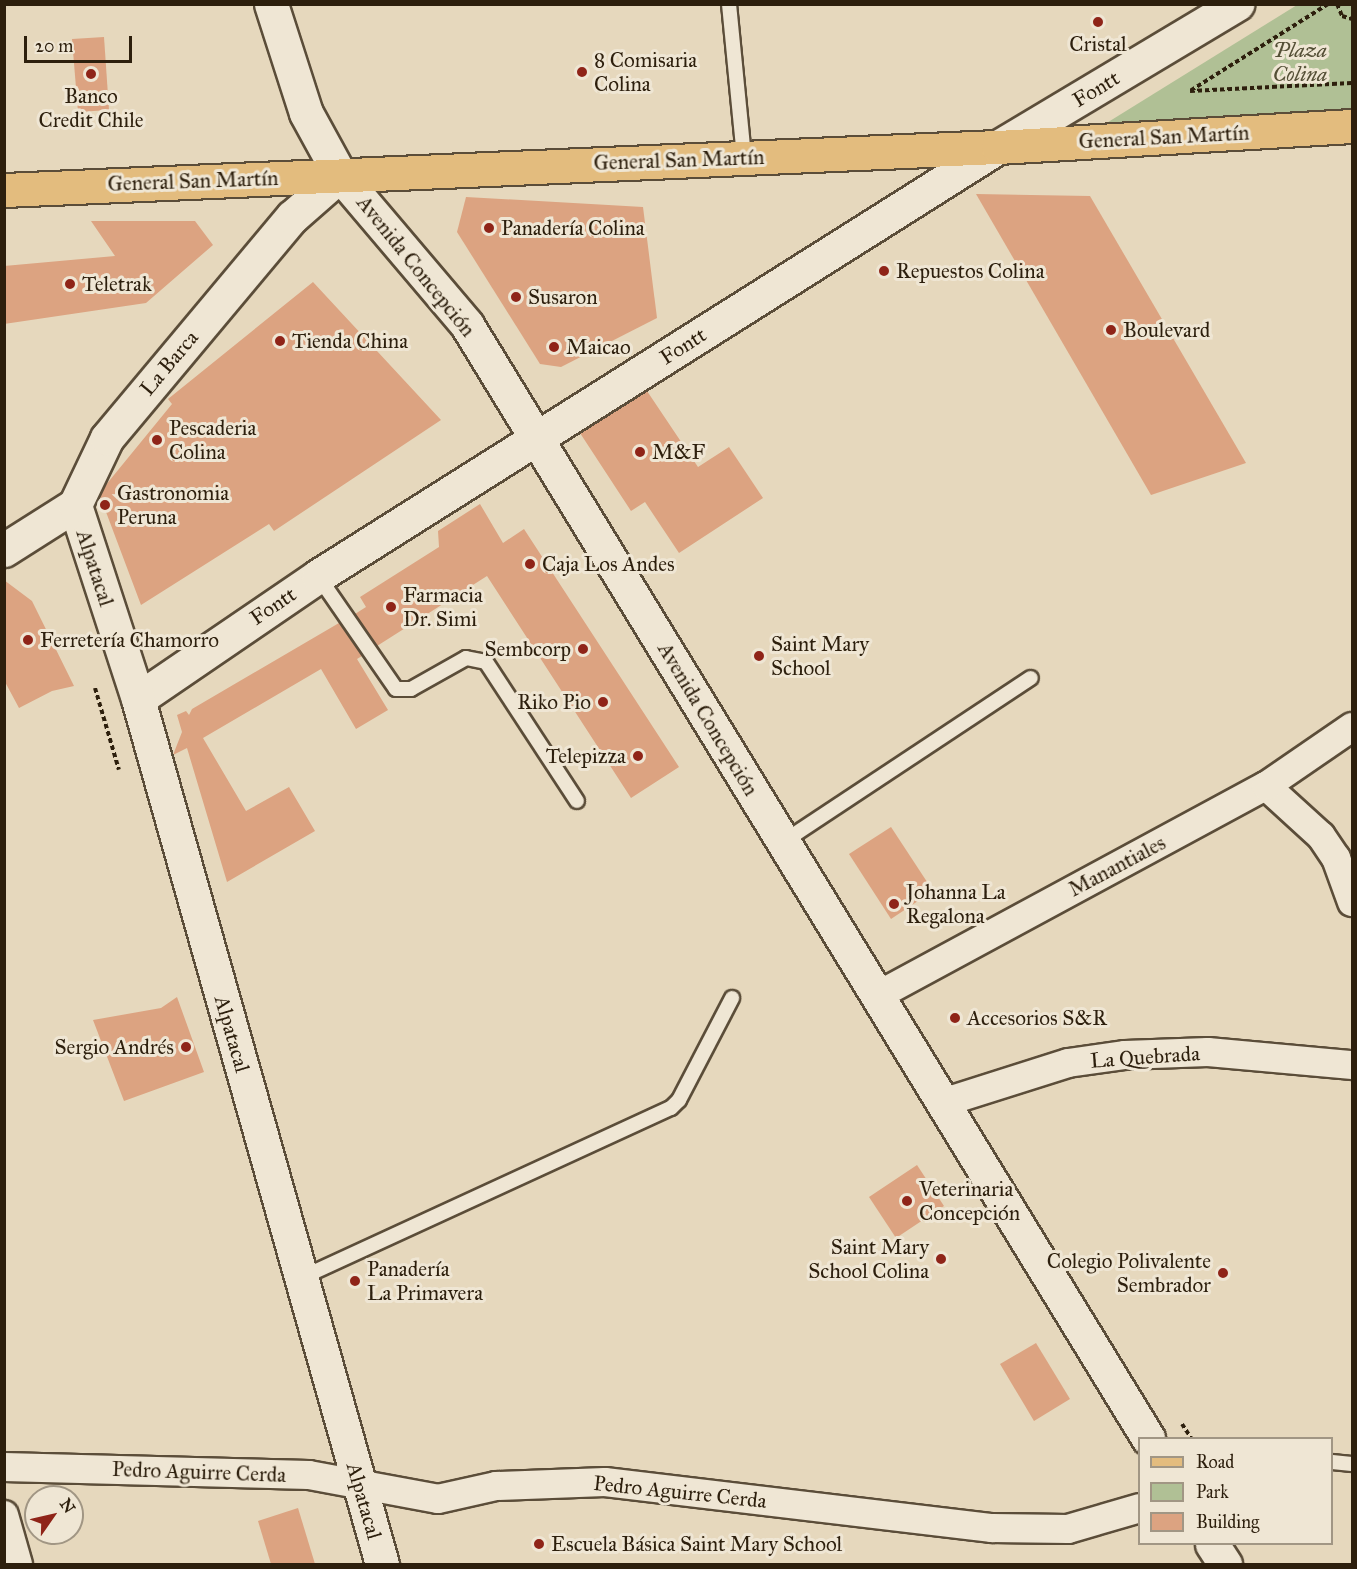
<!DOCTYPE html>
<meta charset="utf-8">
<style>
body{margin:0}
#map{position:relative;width:1357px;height:1569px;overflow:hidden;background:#e6d8bd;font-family:"IM FELL Great Primer",serif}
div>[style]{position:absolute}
.green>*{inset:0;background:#b0c095}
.building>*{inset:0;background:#dca381}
.path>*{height:4px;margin-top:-2px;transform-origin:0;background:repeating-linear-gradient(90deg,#2d1f0d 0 4.5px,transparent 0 7.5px)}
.roads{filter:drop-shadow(2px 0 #5b4d39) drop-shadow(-2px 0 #5b4d39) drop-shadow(0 2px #5b4d39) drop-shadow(0 -2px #5b4d39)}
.service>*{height:14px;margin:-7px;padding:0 7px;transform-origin:7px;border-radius:7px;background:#efe6d4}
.minor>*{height:28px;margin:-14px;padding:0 14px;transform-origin:14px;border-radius:14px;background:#efe6d4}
.tertiary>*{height:33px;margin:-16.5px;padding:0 16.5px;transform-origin:16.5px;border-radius:16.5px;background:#efe6d4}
.secondary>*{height:33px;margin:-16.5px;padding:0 16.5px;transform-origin:16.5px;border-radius:16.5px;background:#efe6d4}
.primary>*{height:33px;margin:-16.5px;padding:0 16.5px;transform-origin:16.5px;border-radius:16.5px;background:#e3bc7e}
.dots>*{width:16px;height:16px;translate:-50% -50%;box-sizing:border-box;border:3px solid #efe6d4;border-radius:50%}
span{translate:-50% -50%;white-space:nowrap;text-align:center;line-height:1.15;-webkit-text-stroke:6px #efe6d4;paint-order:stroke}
.poi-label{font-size:21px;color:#2d1f0d}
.left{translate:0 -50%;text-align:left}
.right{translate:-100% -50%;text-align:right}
.park-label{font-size:21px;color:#544f36;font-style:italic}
.street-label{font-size:21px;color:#2d1f0d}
.frame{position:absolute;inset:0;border:6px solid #2d1f0d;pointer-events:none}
.legend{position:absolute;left:1138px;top:1437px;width:195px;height:108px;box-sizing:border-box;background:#efe6d4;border:2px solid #a19684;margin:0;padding:8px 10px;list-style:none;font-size:18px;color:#2d1f0d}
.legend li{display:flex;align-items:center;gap:12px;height:30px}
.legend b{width:30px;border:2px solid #a19684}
.north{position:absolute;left:24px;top:1485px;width:60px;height:60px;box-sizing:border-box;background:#efe6d4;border:2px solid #a19684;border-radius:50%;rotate:56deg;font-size:16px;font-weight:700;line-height:24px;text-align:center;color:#2d1f0d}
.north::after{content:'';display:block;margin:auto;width:21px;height:27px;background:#8f2418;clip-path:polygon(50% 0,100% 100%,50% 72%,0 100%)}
.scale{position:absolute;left:24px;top:36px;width:108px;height:27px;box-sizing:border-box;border:3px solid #2d1f0d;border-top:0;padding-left:8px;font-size:18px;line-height:21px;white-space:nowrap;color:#2d1f0d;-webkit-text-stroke:4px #efe6d4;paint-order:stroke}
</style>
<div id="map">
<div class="green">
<i style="clip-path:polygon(1297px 5px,1352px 5px,1352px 111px,1105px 124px)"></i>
</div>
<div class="building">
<i style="clip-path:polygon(104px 37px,109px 110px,78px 112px,72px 39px)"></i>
<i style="clip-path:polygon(976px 194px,1090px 196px,1246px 463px,1151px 495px)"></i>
<i style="clip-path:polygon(466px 197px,643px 207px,657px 318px,561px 367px,540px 364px,457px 232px)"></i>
<i style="clip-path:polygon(91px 221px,195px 221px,213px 245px,146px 303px,4px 324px,4px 266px,115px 256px)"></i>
<i style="clip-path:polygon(313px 282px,441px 420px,274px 531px,269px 524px,141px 605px,100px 496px,105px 486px,172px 404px,168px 399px)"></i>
<i style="clip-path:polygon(647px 391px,698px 467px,729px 447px,763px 498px,679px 553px,645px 502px,631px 511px,580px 433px)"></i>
<i style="clip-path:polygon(480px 504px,503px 543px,524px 529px,679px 767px,631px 798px,487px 576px,377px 646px,355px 614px,366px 607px,360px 597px,439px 547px,438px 531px)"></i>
<i style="clip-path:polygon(4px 580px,32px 601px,74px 686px,52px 691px,19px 708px,4px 680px)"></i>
<i style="clip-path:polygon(339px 623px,362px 656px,357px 659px,388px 710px,356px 729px,321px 669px,203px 738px,246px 811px,289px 787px,315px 831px,227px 882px,187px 748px,173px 755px,182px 732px,177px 715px,186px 711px,189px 715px,192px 709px)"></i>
<i style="clip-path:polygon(891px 827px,933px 891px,891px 919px,849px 854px)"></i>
<i style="clip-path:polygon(177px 997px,204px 1072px,124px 1101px,93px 1020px,161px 1008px)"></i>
<i style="clip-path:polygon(917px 1165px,944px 1206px,896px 1238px,869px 1197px)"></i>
<i style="clip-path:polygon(1036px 1343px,1070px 1399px,1034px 1421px,1000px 1364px)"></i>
<i style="clip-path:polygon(298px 1508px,315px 1564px,271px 1564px,258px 1521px)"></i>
</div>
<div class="path">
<i style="left:1328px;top:4px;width:163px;rotate:147.8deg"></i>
<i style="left:1190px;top:91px;width:162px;rotate:-2.8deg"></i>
<i style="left:1337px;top:4px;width:13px;rotate:67deg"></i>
<i style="left:1342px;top:16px;width:10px;rotate:17deg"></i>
<i style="left:95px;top:688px;width:85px;rotate:73.7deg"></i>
<i style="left:1182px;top:1424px;width:17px;rotate:57deg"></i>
</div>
<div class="roads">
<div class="service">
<i style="left:729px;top:4px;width:154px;rotate:84.4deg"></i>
<i style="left:318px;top:576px;width:137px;rotate:55.4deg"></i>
<i style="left:396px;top:689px;width:15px"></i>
<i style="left:411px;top:689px;width:63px;rotate:-29.4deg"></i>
<i style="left:466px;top:658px;width:20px;rotate:11deg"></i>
<i style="left:486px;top:662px;width:166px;rotate:56.8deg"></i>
<i style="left:783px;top:842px;width:297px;rotate:-33.5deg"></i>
<i style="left:301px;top:1278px;width:407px;rotate:-24.7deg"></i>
<i style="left:671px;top:1108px;width:11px;rotate:-45deg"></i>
<i style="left:679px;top:1100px;width:115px;rotate:-62.5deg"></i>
<i style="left:1332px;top:1462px;width:20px;rotate:6deg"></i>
</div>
<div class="minor">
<i style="left:1266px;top:786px;width:74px;rotate:42.3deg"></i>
<i style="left:1321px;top:836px;width:27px;rotate:56deg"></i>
<i style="left:1336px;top:858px;width:47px;rotate:70deg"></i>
<i style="left:877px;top:996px;width:442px;rotate:-28.4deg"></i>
<i style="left:1266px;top:786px;width:104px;rotate:-34.5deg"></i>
<i style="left:942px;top:1103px;width:132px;rotate:-17.6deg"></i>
<i style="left:1068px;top:1063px;width:58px;rotate:-8deg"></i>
<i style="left:1125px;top:1055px;width:83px;rotate:-2.1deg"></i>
<i style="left:1208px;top:1052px;width:145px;rotate:5.2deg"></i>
<i style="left:4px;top:1467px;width:305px;rotate:1.5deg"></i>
<i style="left:309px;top:1475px;width:131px;rotate:10.5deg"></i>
<i style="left:438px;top:1499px;width:59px;rotate:-12.6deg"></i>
<i style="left:496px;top:1486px;width:109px;rotate:-2.1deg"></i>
<i style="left:605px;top:1482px;width:390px;rotate:6.8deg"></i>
<i style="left:992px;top:1528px;width:76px;rotate:0.8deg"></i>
<i style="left:1068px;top:1529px;width:75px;rotate:-16.3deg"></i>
<i style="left:4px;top:1515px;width:51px;rotate:74.1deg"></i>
</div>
<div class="tertiary">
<i style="left:271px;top:4px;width:114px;rotate:72.2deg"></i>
<i style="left:306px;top:113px;width:71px;rotate:61.3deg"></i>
<i style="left:4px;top:550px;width:84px;rotate:-32.4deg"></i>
</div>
<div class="secondary">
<i style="left:138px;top:699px;width:218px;rotate:-34.3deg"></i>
<i style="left:318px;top:576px;width:804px;rotate:-32.25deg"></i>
<i style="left:998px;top:147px;width:279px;rotate:-30.9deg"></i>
<i style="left:1212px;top:1544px;width:24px;rotate:57deg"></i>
<i style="left:382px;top:1564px;width:899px;rotate:-105.75deg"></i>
<i style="left:138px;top:699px;width:204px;rotate:-108deg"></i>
<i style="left:75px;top:505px;width:74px;rotate:-64.5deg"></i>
<i style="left:107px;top:438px;width:288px;rotate:-50.1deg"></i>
<i style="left:292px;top:217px;width:64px;rotate:-41.2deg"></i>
<i style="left:340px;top:175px;width:197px;rotate:49.7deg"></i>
<i style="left:467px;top:325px;width:1305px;rotate:58.54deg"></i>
</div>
<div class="primary">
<i style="left:4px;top:190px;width:995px;rotate:-2.48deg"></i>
<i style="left:998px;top:147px;width:355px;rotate:-3.4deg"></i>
</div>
</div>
<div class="dots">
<i style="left:1098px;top:22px;background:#8f2418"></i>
<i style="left:582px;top:72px;background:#8f2418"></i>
<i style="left:91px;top:74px;background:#8f2418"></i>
<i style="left:489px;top:228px;background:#8f2418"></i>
<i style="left:884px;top:271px;background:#8f2418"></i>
<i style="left:70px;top:284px;background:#8f2418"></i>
<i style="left:516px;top:297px;background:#8f2418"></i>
<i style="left:1111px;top:330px;background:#8f2418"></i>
<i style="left:280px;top:341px;background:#8f2418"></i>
<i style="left:554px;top:347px;background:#8f2418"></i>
<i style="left:157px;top:440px;background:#8f2418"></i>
<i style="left:640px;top:452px;background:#8f2418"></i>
<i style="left:105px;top:505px;background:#8f2418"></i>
<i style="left:530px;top:564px;background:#8f2418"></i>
<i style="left:391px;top:607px;background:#8f2418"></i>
<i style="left:28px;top:640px;background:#8f2418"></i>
<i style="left:583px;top:649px;background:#8f2418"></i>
<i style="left:759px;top:656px;background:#8f2418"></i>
<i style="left:603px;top:702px;background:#8f2418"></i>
<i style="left:638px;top:756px;background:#8f2418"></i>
<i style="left:894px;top:904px;background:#8f2418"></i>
<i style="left:955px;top:1018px;background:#8f2418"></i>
<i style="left:186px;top:1047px;background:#8f2418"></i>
<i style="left:907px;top:1201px;background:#8f2418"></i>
<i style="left:941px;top:1259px;background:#8f2418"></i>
<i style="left:1223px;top:1273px;background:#8f2418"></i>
<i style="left:355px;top:1281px;background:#8f2418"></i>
<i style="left:539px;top:1544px;background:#8f2418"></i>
</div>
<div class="poi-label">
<span style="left:1098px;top:44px">Cristal</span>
<span class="left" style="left:594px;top:72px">8 Comisaria<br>Colina</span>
<span style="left:91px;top:108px">Banco<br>Credit Chile</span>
<span class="left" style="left:501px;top:228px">Panadería Colina</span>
<span class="left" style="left:896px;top:271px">Repuestos Colina</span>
<span class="left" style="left:82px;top:284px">Teletrak</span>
<span class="left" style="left:528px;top:297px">Susaron</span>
<span class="left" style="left:1123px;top:330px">Boulevard</span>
<span class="left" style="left:292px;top:341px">Tienda China</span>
<span class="left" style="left:566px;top:347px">Maicao</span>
<span class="left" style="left:169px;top:440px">Pescaderia<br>Colina</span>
<span class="left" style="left:652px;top:452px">M&amp;F</span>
<span class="left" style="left:117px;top:505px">Gastronomia<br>Peruna</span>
<span class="left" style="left:542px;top:564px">Caja Los Andes</span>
<span class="left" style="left:403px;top:607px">Farmacia<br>Dr. Simi</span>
<span class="left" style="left:40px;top:640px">Ferretería Chamorro</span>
<span class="left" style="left:771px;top:656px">Saint Mary<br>School</span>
<span class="right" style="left:571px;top:649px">Sembcorp</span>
<span class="right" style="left:591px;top:702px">Riko Pio</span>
<span class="right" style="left:626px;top:756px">Telepizza</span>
<span class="left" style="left:906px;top:904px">Johanna La<br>Regalona</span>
<span class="left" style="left:967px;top:1018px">Accesorios S&amp;R</span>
<span class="right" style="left:174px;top:1047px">Sergio Andrés</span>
<span class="left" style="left:919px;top:1201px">Veterinaria<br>Concepción</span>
<span class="right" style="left:929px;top:1259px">Saint Mary<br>School Colina</span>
<span class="right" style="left:1211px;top:1273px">Colegio Polivalente<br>Sembrador</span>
<span class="left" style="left:367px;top:1281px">Panadería<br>La Primavera</span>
<span class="left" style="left:551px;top:1544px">Escuela Básica Saint Mary School</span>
</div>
<div class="park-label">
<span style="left:1300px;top:62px">Plaza<br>Colina</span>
</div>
<div class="street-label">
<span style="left:1096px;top:89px;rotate:-31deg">Fontt</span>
<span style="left:1164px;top:137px;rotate:-3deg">General San Martín</span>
<span style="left:679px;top:160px;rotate:-2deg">General San Martín</span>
<span style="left:193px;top:181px;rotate:-2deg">General San Martín</span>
<span style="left:416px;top:266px;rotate:51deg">Avenida Concepción</span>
<span style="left:683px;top:346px;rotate:-32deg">Fontt</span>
<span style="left:169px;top:363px;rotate:-50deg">La Barca</span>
<span style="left:95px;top:568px;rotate:72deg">Alpatacal</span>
<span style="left:273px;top:606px;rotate:-34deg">Fontt</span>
<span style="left:708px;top:719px;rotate:59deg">Avenida Concepción</span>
<span style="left:1117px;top:866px;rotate:-28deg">Manantiales</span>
<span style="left:232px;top:1034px;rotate:74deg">Alpatacal</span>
<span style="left:1145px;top:1057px;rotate:-4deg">La Quebrada</span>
<span style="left:199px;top:1472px;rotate:2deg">Pedro Aguirre Cerda</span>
<span style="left:680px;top:1492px;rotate:6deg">Pedro Aguirre Cerda</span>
<span style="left:364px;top:1501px;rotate:74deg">Alpatacal</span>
</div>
<div class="frame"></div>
<ul class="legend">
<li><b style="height:8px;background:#e3bc7e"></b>Road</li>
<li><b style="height:16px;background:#b0c095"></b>Park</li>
<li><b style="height:16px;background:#dca381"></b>Building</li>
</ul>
<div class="north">N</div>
<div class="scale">20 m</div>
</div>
